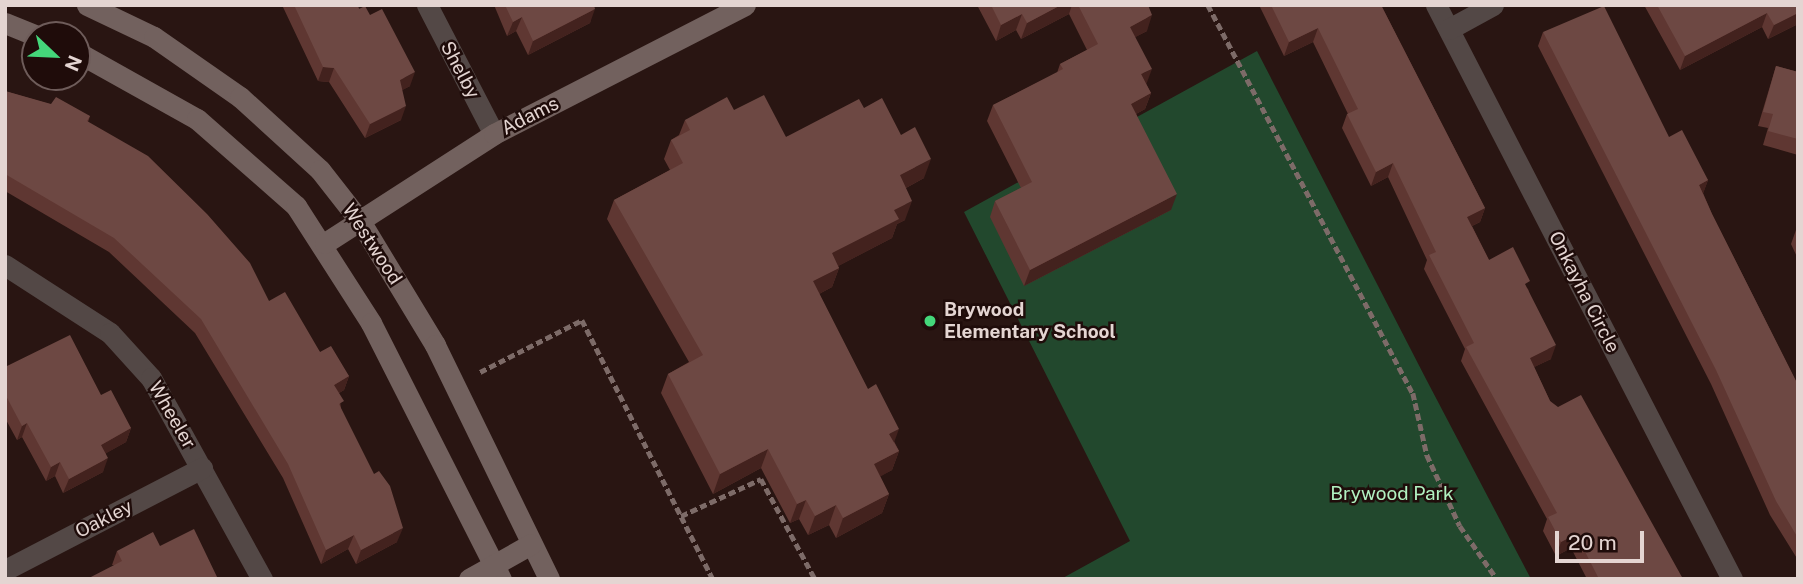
<!DOCTYPE html>
<style>
body{margin:0}
#map{position:relative;width:1803px;height:584px;overflow:hidden;background:#291512;font-family:"Public Sans",sans-serif}
div>[style]{position:absolute}
.green>*{inset:0;background:#22482d}
.path>*{height:4.5px;margin-top:-2.25px;transform-origin:0;background:repeating-linear-gradient(90deg,#7d6b68 0 7px,transparent 0 10.5px)}
.street>*{height:21px;margin:-10.5px;padding:0 10.5px;transform-origin:10.5px;border-radius:10.5px;background:#534846}
.secondary>*{height:21px;margin:-10.5px;padding:0 10.5px;transform-origin:10.5px;border-radius:10.5px;background:#72615e}
.wall>*{inset:0;background:#5f3732}
.shaded-wall>*{inset:0;background:#43221e}
.building>*{inset:0;background:#6d4843}
.dots>*{width:19px;height:19px;translate:-50% -50%;box-sizing:border-box;border:4px solid #1f0c0a;border-radius:50%}
span{translate:-50% -50%;white-space:nowrap;text-align:center;line-height:1.15;-webkit-text-stroke:5px #1f0c0a;paint-order:stroke}
.street-label{font-size:19px;color:#e4d5d2}
.poi-label{font-size:19px;color:#e4d5d2;font-weight:700}
.left{translate:0 -50%;text-align:left}
.park-label{font-size:19px;color:#b1f2c1}
.frame{position:absolute;inset:0;border:7px solid #e4d5d2;pointer-events:none}
.north{position:absolute;left:21px;top:21px;width:70px;height:70px;box-sizing:border-box;background:#1f0c0a;border:2px solid #6e5c5a;border-radius:50%;rotate:113deg;font-size:19px;font-weight:700;line-height:28px;text-align:center;color:#e4d5d2}
.north::after{content:'';display:block;margin:auto;width:24px;height:32px;background:#44d77a;clip-path:polygon(50% 0,100% 100%,50% 72%,0 100%)}
.scale{position:absolute;left:1555px;top:531px;width:89px;height:32px;box-sizing:border-box;border:4px solid #e4d5d2;border-top:0;padding-left:9px;font-size:21px;line-height:24px;white-space:nowrap;color:#e4d5d2;-webkit-text-stroke:5px #1f0c0a;paint-order:stroke}
</style>
<div id="map">
<div class="green">
<i style="clip-path:polygon(1257px 51px,1426px 379px,1531px 579px,1061px 579px,1130px 541px,964px 212px)"></i>
</div>
<div class="path">
<i style="left:1208px;top:5px;width:439px;rotate:62.2deg"></i>
<i style="left:1413px;top:393px;width:64px;rotate:77.3deg"></i>
<i style="left:1427px;top:455px;width:78px;rotate:65.1deg"></i>
<i style="left:1460px;top:526px;width:65px;rotate:55.1deg"></i>
<i style="left:480px;top:372px;width:114px;rotate:-27deg"></i>
<i style="left:582px;top:320px;width:290px;rotate:63.2deg"></i>
<i style="left:681px;top:516px;width:88px;rotate:-24.8deg"></i>
<i style="left:761px;top:479px;width:114px;rotate:61.6deg"></i>
</div>
<div class="street">
<i style="left:427px;top:5px;width:145px;rotate:62.6deg"></i>
<i style="left:1436px;top:5px;width:646px;rotate:62.72deg"></i>
<i style="left:1449px;top:29px;width:50px;rotate:-28.6deg"></i>
<i style="left:5px;top:265px;width:125px;rotate:32.9deg"></i>
<i style="left:110px;top:333px;width:61px;rotate:47.7deg"></i>
<i style="left:151px;top:378px;width:230px;rotate:61.1deg"></i>
<i style="left:5px;top:570px;width:222px;rotate:-27.4deg"></i>
</div>
<div class="secondary">
<i style="left:87px;top:5px;width:74px;rotate:25.5deg"></i>
<i style="left:154px;top:37px;width:105px;rotate:34.9deg"></i>
<i style="left:240px;top:97px;width:108px;rotate:42.4deg"></i>
<i style="left:320px;top:170px;width:65px;rotate:51.9deg"></i>
<i style="left:360px;top:221px;width:145px;rotate:58.8deg"></i>
<i style="left:435px;top:345px;width:260px;rotate:64deg"></i>
<i style="left:5px;top:23px;width:32px;rotate:22deg"></i>
<i style="left:77px;top:52px;width:137px;rotate:29.2deg"></i>
<i style="left:197px;top:119px;width:132px;rotate:41.3deg"></i>
<i style="left:296px;top:206px;width:139px;rotate:57.3deg"></i>
<i style="left:371px;top:323px;width:287px;rotate:63.1deg"></i>
<i style="left:325px;top:243px;width:201px;rotate:-32.8deg"></i>
<i style="left:494px;top:134px;width:282px;rotate:-27.2deg"></i>
<i style="left:469px;top:579px;width:71px;rotate:-29.4deg"></i>
</div>
<div class="wall">
<i style="clip-path:polygon(282px 5px,357px 5px,410px 86px,402px 90px,401px 120px,365px 138px,329px 82px,318px 81px)"></i>
<i style="clip-path:polygon(494px 5px,594px 5px,590px 23px,528px 55px,516px 31px,507px 36px)"></i>
<i style="clip-path:polygon(977px 5px,1148px 5px,1147px 31px,1135px 37px,1146px 84px,1151px 93px,1145px 109px,1136px 114px,1171px 210px,1024px 286px,990px 217px,995px 201px,1021px 188px,987px 121px,993px 105px,1057px 73px,1060px 64px,1087px 50px,1069px 14px,1021px 39px,1016px 30px,996px 41px)"></i>
<i style="clip-path:polygon(1259px 5px,1381px 5px,1485px 208px,1480px 222px,1472px 226px,1489px 260px,1528px 289px,1551px 359px,1534px 367px,1550px 401px,1683px 579px,1587px 579px,1571px 548px,1556px 556px,1543px 531px,1547px 519px,1461px 361px,1465px 349px,1424px 269px,1427px 260px,1388px 177px,1371px 186px,1342px 128px,1347px 114px,1348px 114px,1313px 42px,1284px 56px)"></i>
<i style="clip-path:polygon(1644px 5px,1798px 5px,1798px 24px,1768px 39px,1762px 27px,1680px 70px)"></i>
<i style="clip-path:polygon(1543px 32px,1708px 180px,1703px 193px,1712px 214px,1798px 385px,1798px 560px,1770px 515px,1711px 384px,1538px 46px)"></i>
<i style="clip-path:polygon(1776px 66px,1798px 72px,1798px 155px,1763px 145px,1768px 128px,1758px 126px)"></i>
<i style="clip-path:polygon(5px 91px,90px 116px,88px 122px,320px 352px,349px 376px,344px 390px,339px 393px,341px 409px,397px 542px,356px 564px,348px 549px,321px 564px,283px 478px,195px 333px,109px 252px,5px 191px)"></i>
<i style="clip-path:polygon(864px 108px,924px 178px,906px 188px,905px 220px,897px 224px,892px 238px,838px 266px,839px 268px,832px 287px,819px 294px,899px 451px,892px 470px,880px 476px,889px 494px,882px 513px,836px 538px,829px 525px,808px 535px,799px 519px,790px 523px,761px 468px,713px 494px,661px 393px,668px 374px,689px 362px,607px 219px,614px 200px,670px 170px,664px 159px,671px 140px,679px 135px,685px 120px,734px 110px,786px 137px)"></i>
<i style="clip-path:polygon(1798px 229px,1798px 259px,1791px 244px,1796px 230px)"></i>
<i style="clip-path:polygon(5px 367px,101px 395px,131px 428px,126px 442px,106px 453px,103px 472px,63px 493px,55px 476px,46px 481px,22px 437px,17px 440px,5px 418px)"></i>
<i style="clip-path:polygon(160px 546px,218px 579px,112px 565px,117px 551px)"></i>
</div>
<div class="shaded-wall">
<i style="clip-path:polygon(1061px 5px,1072px 5px,1069px 14px,1021px 39px,1027px 23px)"></i>
<i style="clip-path:polygon(595px 9px,590px 23px,528px 55px,533px 41px)"></i>
<i style="clip-path:polygon(1767px 13px,1762px 27px,1680px 70px,1685px 56px)"></i>
<i style="clip-path:polygon(1798px 13px,1798px 24px,1768px 39px,1774px 25px)"></i>
<i style="clip-path:polygon(1022px 14px,1016px 30px,996px 41px,1001px 25px)"></i>
<i style="clip-path:polygon(1152px 15px,1147px 31px,1124px 43px,1130px 27px)"></i>
<i style="clip-path:polygon(522px 17px,516px 31px,507px 36px,513px 22px)"></i>
<i style="clip-path:polygon(1318px 28px,1313px 42px,1284px 56px,1289px 42px)"></i>
<i style="clip-path:polygon(323px 67px,334px 68px,329px 82px,318px 81px)"></i>
<i style="clip-path:polygon(1152px 69px,1146px 85px,1141px 74px)"></i>
<i style="clip-path:polygon(415px 72px,410px 86px,395px 94px,400px 80px)"></i>
<i style="clip-path:polygon(1151px 93px,1145px 109px,1125px 120px,1131px 104px)"></i>
<i style="clip-path:polygon(406px 106px,401px 120px,365px 138px,370px 124px)"></i>
<i style="clip-path:polygon(931px 159px,924px 178px,893px 195px,900px 175px)"></i>
<i style="clip-path:polygon(1393px 163px,1388px 177px,1371px 186px,1376px 172px)"></i>
<i style="clip-path:polygon(1708px 180px,1703px 194px,1699px 185px)"></i>
<i style="clip-path:polygon(1177px 194px,1171px 210px,1024px 286px,1030px 270px)"></i>
<i style="clip-path:polygon(912px 201px,905px 220px,897px 224px,892px 238px,825px 273px,832px 253px,894px 210px)"></i>
<i style="clip-path:polygon(1485px 208px,1480px 222px,1462px 231px,1467px 217px)"></i>
<i style="clip-path:polygon(839px 268px,832px 287px,806px 301px,813px 281px)"></i>
<i style="clip-path:polygon(1556px 345px,1551px 359px,1524px 372px,1530px 358px)"></i>
<i style="clip-path:polygon(349px 376px,344px 390px,329px 399px,334px 385px)"></i>
<i style="clip-path:polygon(27px 423px,22px 437px,17px 440px,22px 426px)"></i>
<i style="clip-path:polygon(131px 428px,126px 442px,96px 459px,101px 445px)"></i>
<i style="clip-path:polygon(899px 429px,892px 448px,889px 434px)"></i>
<i style="clip-path:polygon(768px 449px,761px 468px,713px 494px,720px 474px)"></i>
<i style="clip-path:polygon(899px 451px,892px 470px,867px 484px,874px 464px)"></i>
<i style="clip-path:polygon(108px 458px,103px 472px,63px 493px,69px 479px)"></i>
<i style="clip-path:polygon(60px 462px,55px 476px,46px 481px,51px 467px)"></i>
<i style="clip-path:polygon(889px 494px,882px 513px,836px 538px,843px 518px)"></i>
<i style="clip-path:polygon(806px 500px,799px 519px,790px 523px,797px 504px)"></i>
<i style="clip-path:polygon(836px 505px,829px 525px,808px 535px,815px 516px)"></i>
<i style="clip-path:polygon(403px 528px,397px 542px,356px 564px,361px 550px)"></i>
<i style="clip-path:polygon(1576px 534px,1571px 548px,1556px 556px,1561px 542px)"></i>
<i style="clip-path:polygon(354px 535px,348px 549px,321px 564px,326px 550px)"></i>
</div>
<div class="building">
<i style="clip-path:polygon(294px 5px,357px 5px,359px 9px,365px 6px,370px 15px,382px 9px,415px 72px,400px 80px,406px 106px,370px 124px,334px 68px,323px 67px)"></i>
<i style="clip-path:polygon(505px 5px,594px 5px,595px 9px,533px 41px,522px 17px,513px 22px)"></i>
<i style="clip-path:polygon(991px 5px,1061px 5px,1027px 23px,1022px 14px,1001px 25px)"></i>
<i style="clip-path:polygon(1078px 5px,1148px 5px,1152px 15px,1130px 27px,1152px 69px,1141px 74px,1151px 93px,1131px 104px,1177px 194px,1030px 270px,995px 201px,1032px 182px,993px 105px,1063px 69px,1060px 64px,1098px 44px)"></i>
<i style="clip-path:polygon(1271px 5px,1381px 5px,1485px 208px,1467px 217px,1489px 260px,1513px 247px,1530px 281px,1525px 284px,1556px 345px,1530px 358px,1550px 401px,1558px 407px,1581px 395px,1683px 579px,1599px 579px,1576px 534px,1561px 542px,1548px 517px,1557px 513px,1466px 347px,1474px 343px,1429px 255px,1436px 252px,1393px 163px,1376px 172px,1347px 114px,1358px 109px,1318px 28px,1289px 42px)"></i>
<i style="clip-path:polygon(1657px 5px,1798px 5px,1798px 13px,1774px 25px,1767px 13px,1685px 56px)"></i>
<i style="clip-path:polygon(1604px 6px,1669px 137px,1682px 130px,1708px 180px,1699px 185px,1712px 214px,1798px 385px,1798px 538px,1776px 501px,1716px 370px,1543px 32px)"></i>
<i style="clip-path:polygon(1776px 66px,1798px 72px,1798px 139px,1768px 131px,1773px 114px,1763px 112px)"></i>
<i style="clip-path:polygon(5px 91px,51px 104px,56px 97px,90px 116px,87px 121px,148px 156px,207px 214px,250px 263px,269px 301px,285px 292px,320px 352px,331px 346px,349px 376px,334px 385px,344px 401px,339px 404px,374px 474px,379px 471px,390px 486px,403px 528px,361px 550px,354px 535px,326px 550px,288px 464px,201px 319px,114px 238px,5px 174px)"></i>
<i style="clip-path:polygon(764px 95px,786px 137px,859px 99px,864px 108px,882px 98px,901px 135px,915px 127px,931px 159px,900px 175px,912px 201px,894px 210px,899px 219px,832px 253px,839px 268px,813px 281px,868px 389px,876px 384px,899px 429px,889px 434px,899px 451px,874px 464px,889px 494px,843px 518px,836px 505px,815px 516px,806px 500px,797px 504px,768px 449px,720px 474px,668px 374px,703px 355px,614px 200px,683px 163px,671px 140px,690px 130px,685px 120px,727px 97px,734px 110px)"></i>
<i style="clip-path:polygon(70px 335px,101px 395px,111px 390px,131px 428px,101px 445px,108px 458px,69px 479px,60px 462px,51px 467px,27px 423px,22px 426px,5px 394px,5px 367px)"></i>
<i style="clip-path:polygon(194px 529px,218px 579px,87px 579px,122px 561px,117px 551px,153px 532px,160px 546px)"></i>
</div>
<div class="dots">
<i style="left:930px;top:321px;background:#44d77a"></i>
</div>
<div class="street-label">
<span style="left:460px;top:70px;rotate:62deg">Shelby</span>
<span style="left:530px;top:116px;rotate:-27deg">Adams</span>
<span style="left:372px;top:244px;rotate:57deg">Westwood</span>
<span style="left:1584px;top:292px;rotate:63deg">Onkayha Circle</span>
<span style="left:172px;top:415px;rotate:60deg">Wheeler</span>
<span style="left:104px;top:519px;rotate:-27deg">Oakley</span>
</div>
<div class="poi-label">
<span class="left" style="left:944px;top:321px">Brywood<br>Elementary School</span>
</div>
<div class="park-label">
<span style="left:1392px;top:494px">Brywood Park</span>
</div>
<div class="frame"></div>
<div class="north">N</div>
<div class="scale">20 m</div>
</div>
